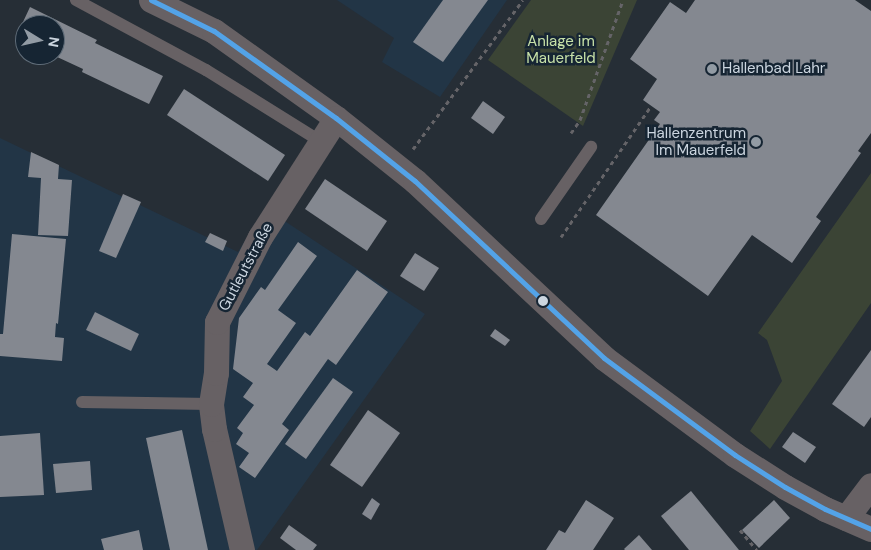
<!DOCTYPE html>
<meta charset="utf-8">
<style>
body{margin:0}
#map{position:relative;width:871px;height:550px;overflow:hidden;background:#262e36;font-family:"DM Sans",sans-serif}
div>[style]{position:absolute}
.built>*{inset:0;background:#223546}
.green>*{inset:0;background:#3b4435}
.building>*{inset:0;background:#848890}
.path>*{height:3px;margin-top:-1.5px;transform-origin:0;background:repeating-linear-gradient(90deg,#656468 0 4px,transparent 0 8px)}
.lane>*{height:12px;margin:-6px;padding:0 6px;transform-origin:6px;border-radius:6px;background:#676164}
.street>*{height:25px;margin:-12.5px;padding:0 12.5px;transform-origin:12.5px;border-radius:12.5px;background:#676164}
.bus-1>*{height:5px;margin:-2.5px;padding:0 2.5px;transform-origin:2.5px;border-radius:2.5px;background:#53a3e8}
.dots>*{width:14px;height:14px;translate:-50% -50%;box-sizing:border-box;border:2px solid #162533;border-radius:50%}
span{translate:-50% -50%;white-space:nowrap;text-align:center;line-height:1.15;-webkit-text-stroke:5px #162533;paint-order:stroke}
.park-label{font-size:15px;color:#c7e1a8}
.poi-label{font-size:15px;color:#ccd6e0}
.left{translate:0 -50%;text-align:left}
.right{translate:-100% -50%;text-align:right}
.street-label{font-size:15px;color:#ccd6e0}
.north{position:absolute;left:15px;top:15px;width:50px;height:50px;box-sizing:border-box;background:#162533;border:1px solid #5f6c78;border-radius:50%;rotate:99deg;font-size:14px;font-weight:700;line-height:20px;text-align:center;color:#ccd6e0}
.north::after{content:'';display:block;margin:auto;width:18px;height:22px;background:#929ba4;clip-path:polygon(50% 0,100% 100%,50% 72%,0 100%)}
</style>
<div id="map">
<div class="built">
<i style="clip-path:polygon(337px 0,507px 0,440px 97px,382px 62px,394px 38px)"></i>
<i style="clip-path:polygon(0 138px,238px 252px,265px 208px,425px 314px,257px 550px,0 550px)"></i>
</div>
<div class="green">
<i style="clip-path:polygon(531px 0,637px 0,583px 126px,488px 60px)"></i>
<i style="clip-path:polygon(871px 173px,871px 303px,770px 449px,750px 431px,782px 381px,767px 340px,758px 333px)"></i>
</div>
<div class="building">
<i style="clip-path:polygon(443px 0,488px 0,443px 62px,413px 42px)"></i>
<i style="clip-path:polygon(695px 0,855px 0,871px 11px,871px 133px,858px 151px,861px 153px,816px 217px,821px 221px,792px 263px,752px 235px,708px 296px,596px 215px,660px 124px,654px 120px,660px 112px,643px 100px,657px 79px,630px 59px,670px 2px,686px 13px)"></i>
<i style="clip-path:polygon(30px 7px,97px 40px,95px 43px,163px 76px,149px 104px,82px 72px,83px 69px,55px 56px,55px 25px,25px 25px,25px 41px,16px 37px)"></i>
<i style="clip-path:polygon(184px 89px,285px 155px,268px 181px,167px 115px)"></i>
<i style="clip-path:polygon(483px 101px,505px 117px,493px 134px,471px 118px)"></i>
<i style="clip-path:polygon(31px 152px,59px 165px,58px 179px,72px 180px,68px 236px,38px 235px,41px 178px,28px 177px)"></i>
<i style="clip-path:polygon(325px 179px,387px 221px,367px 251px,305px 209px)"></i>
<i style="clip-path:polygon(123px 194px,141px 202px,116px 258px,99px 251px)"></i>
<i style="clip-path:polygon(210px 233px,227px 241px,223px 251px,205px 242px)"></i>
<i style="clip-path:polygon(12px 234px,66px 239px,58px 324px,56px 323px,55px 337px,64px 338px,62px 361px,0 356px,0 334px,3px 334px)"></i>
<i style="clip-path:polygon(298px 242px,317px 256px,278px 310px,296px 323px,267px 364px,277px 371px,305px 332px,310px 336px,357px 270px,388px 292px,336px 365px,328px 359px,282px 424px,289px 430px,255px 478px,239px 467px,249px 453px,236px 444px,243px 433px,237px 428px,254px 405px,243px 397px,253px 383px,233px 369px,239px 318px,261px 287px,265px 290px)"></i>
<i style="clip-path:polygon(415px 253px,439px 268px,424px 291px,400px 276px)"></i>
<i style="clip-path:polygon(95px 312px,139px 334px,131px 351px,86px 330px)"></i>
<i style="clip-path:polygon(495px 329px,510px 340px,505px 346px,490px 336px)"></i>
<i style="clip-path:polygon(871px 350px,871px 417px,864px 427px,832px 404px)"></i>
<i style="clip-path:polygon(333px 378px,353px 392px,306px 459px,285px 444px)"></i>
<i style="clip-path:polygon(368px 410px,400px 433px,362px 487px,330px 465px)"></i>
<i style="clip-path:polygon(182px 430px,208px 550px,170px 550px,146px 438px)"></i>
<i style="clip-path:polygon(793px 432px,816px 447px,805px 463px,782px 447px)"></i>
<i style="clip-path:polygon(40px 433px,44px 495px,0 497px,0 436px)"></i>
<i style="clip-path:polygon(90px 461px,92px 490px,56px 493px,53px 464px)"></i>
<i style="clip-path:polygon(691px 491px,739px 550px,689px 550px,661px 516px)"></i>
<i style="clip-path:polygon(372px 498px,380px 504px,371px 520px,362px 514px)"></i>
<i style="clip-path:polygon(586px 500px,614px 518px,593px 550px,546px 550px,559px 530px,565px 533px)"></i>
<i style="clip-path:polygon(774px 500px,790px 518px,759px 548px,742px 530px)"></i>
<i style="clip-path:polygon(289px 525px,317px 545px,313px 550px,296px 550px,280px 538px)"></i>
<i style="clip-path:polygon(139px 530px,143px 550px,104px 550px,101px 539px)"></i>
<i style="clip-path:polygon(639px 535px,652px 550px,625px 550px,624px 549px)"></i>
</div>
<div class="path">
<i style="left:571px;top:133px;width:16px;rotate:-55deg"></i>
<i style="left:580px;top:120px;width:127px;rotate:-70.3deg"></i>
<i style="left:413px;top:149px;width:185px;rotate:-53.6deg"></i>
<i style="left:561px;top:237px;width:159px;rotate:-55.5deg"></i>
<i style="left:740px;top:530px;width:26px;rotate:50deg"></i>
</div>
<div class="lane">
<i style="left:76px;top:0;width:148px;rotate:28.3deg"></i>
<i style="left:206px;top:70px;width:134px;rotate:31.9deg"></i>
<i style="left:541px;top:219px;width:88px;rotate:-55.2deg"></i>
<i style="left:82px;top:402px;width:129px;rotate:0.9deg"></i>
</div>
<div class="street">
<i style="left:151px;top:0;width:70px;rotate:26.2deg"></i>
<i style="left:214px;top:31px;width:150px;rotate:35.5deg"></i>
<i style="left:336px;top:118px;width:101px;rotate:38.6deg"></i>
<i style="left:415px;top:181px;width:259px;rotate:43.1deg"></i>
<i style="left:604px;top:358px;width:163px;rotate:36.5deg"></i>
<i style="left:735px;top:455px;width:59px;rotate:32.6deg"></i>
<i style="left:785px;top:487px;width:46px;rotate:28.8deg"></i>
<i style="left:825px;top:509px;width:50px;rotate:23.5deg"></i>
<i style="left:846px;top:518px;width:41px;rotate:-52.9deg"></i>
<i style="left:242px;top:550px;width:124px;rotate:-103deg"></i>
<i style="left:214px;top:429px;width:25px;rotate:-97deg"></i>
<i style="left:211px;top:404px;width:31px;rotate:-81deg"></i>
<i style="left:216px;top:373px;width:51px;rotate:-88.9deg"></i>
<i style="left:217px;top:322px;width:95px;rotate:-63.2deg"></i>
<i style="left:260px;top:237px;width:141px;rotate:-57.4deg"></i>
</div>
<div class="bus-1">
<i style="left:151px;top:0;width:70px;rotate:26.2deg"></i>
<i style="left:214px;top:31px;width:150px;rotate:35.5deg"></i>
<i style="left:336px;top:118px;width:101px;rotate:38.6deg"></i>
<i style="left:415px;top:181px;width:259px;rotate:43.1deg"></i>
<i style="left:604px;top:358px;width:163px;rotate:36.5deg"></i>
<i style="left:735px;top:455px;width:59px;rotate:32.6deg"></i>
<i style="left:785px;top:487px;width:46px;rotate:28.8deg"></i>
<i style="left:825px;top:509px;width:50px;rotate:23.5deg"></i>
</div>
<div class="dots">
<i style="left:712px;top:69px;background:#929ba4"></i>
<i style="left:756px;top:142px;background:#929ba4"></i>
<i style="left:543px;top:301px;background:#ccd6e0"></i>
</div>
<div class="park-label">
<span style="left:561px;top:50px">Anlage im<br>Mauerfeld</span>
</div>
<div class="poi-label">
<span class="left" style="left:722px;top:69px">Hallenbad Lahr</span>
<span class="right" style="left:746px;top:142px">Hallenzentrum<br>Im Mauerfeld</span>
</div>
<div class="street-label">
<span style="left:246px;top:267px;rotate:-62deg">Gutleutstraße</span>
</div>
<div class="north">N</div>
</div>
